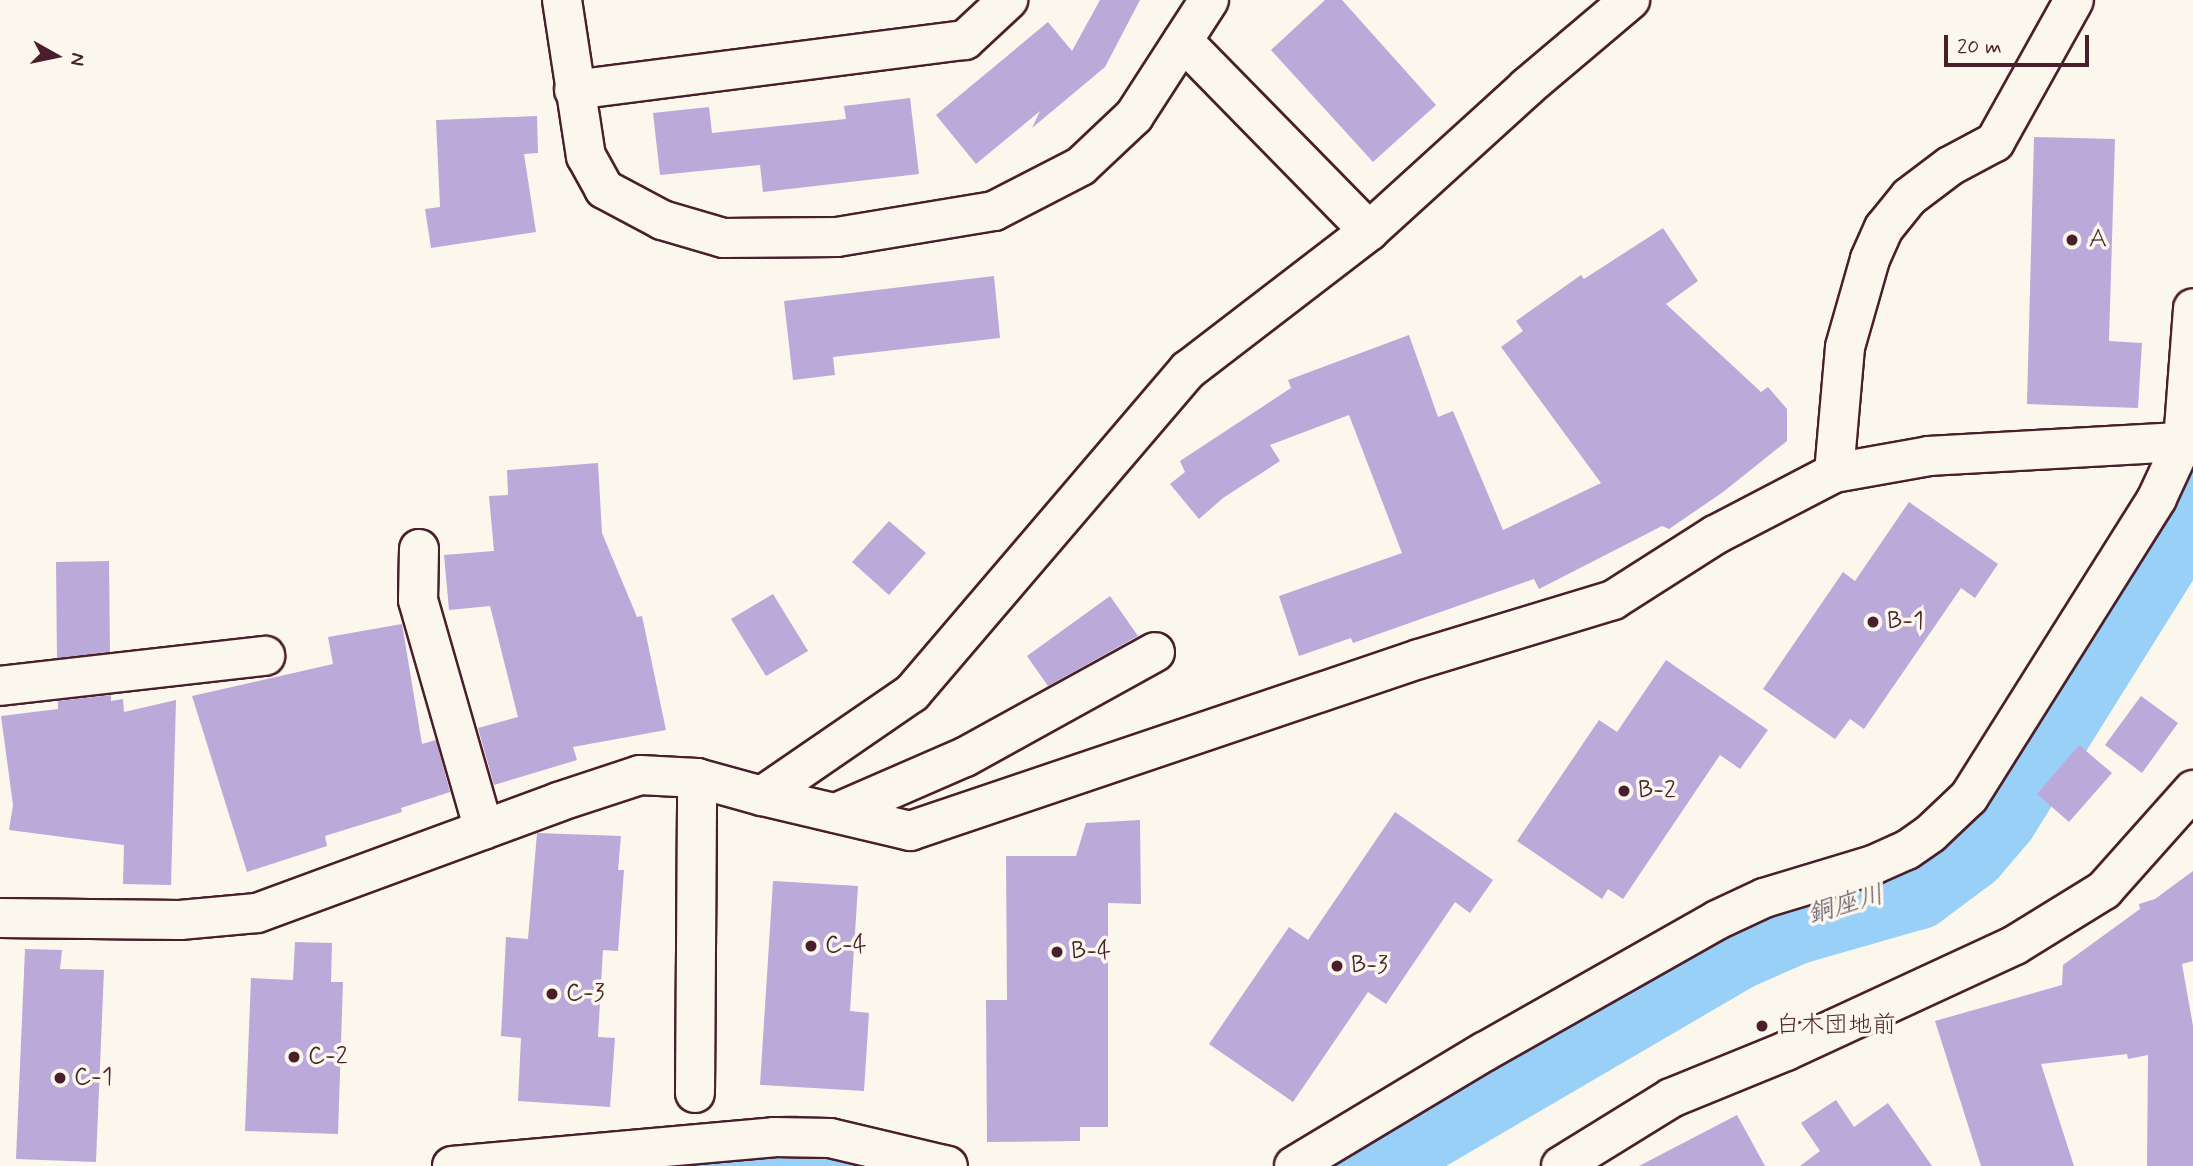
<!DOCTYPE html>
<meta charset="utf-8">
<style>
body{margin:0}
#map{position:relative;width:2193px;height:1166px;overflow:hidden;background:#fbf7ec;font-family:Mynerve,"Klee One",sans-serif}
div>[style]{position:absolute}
.river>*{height:88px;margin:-44px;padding:0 44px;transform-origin:44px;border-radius:44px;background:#99d0f8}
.building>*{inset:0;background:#baa9d9}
.roads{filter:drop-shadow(2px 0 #4a1f2b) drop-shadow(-2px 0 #4a1f2b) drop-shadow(0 2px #4a1f2b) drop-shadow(0 -2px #4a1f2b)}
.minor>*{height:38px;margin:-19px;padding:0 19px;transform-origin:19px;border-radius:19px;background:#fbf7ec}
.tertiary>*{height:38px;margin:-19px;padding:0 19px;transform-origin:19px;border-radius:19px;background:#fbf7ec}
.dots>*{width:19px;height:19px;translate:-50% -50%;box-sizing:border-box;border:4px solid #fbf7ec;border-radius:50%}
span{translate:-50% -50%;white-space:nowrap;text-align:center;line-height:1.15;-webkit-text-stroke:7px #fbf7ec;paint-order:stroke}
.poi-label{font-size:24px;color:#4a1f2b}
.left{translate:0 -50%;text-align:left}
.water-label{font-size:26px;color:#625468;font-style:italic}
.north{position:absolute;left:21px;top:21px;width:70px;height:70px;-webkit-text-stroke:5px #fbf7ec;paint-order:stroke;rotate:99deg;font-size:19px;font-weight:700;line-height:28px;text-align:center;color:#4a1f2b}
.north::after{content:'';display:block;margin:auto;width:24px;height:32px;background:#4a1f2b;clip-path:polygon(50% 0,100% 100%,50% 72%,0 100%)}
.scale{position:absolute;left:1944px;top:35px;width:145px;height:32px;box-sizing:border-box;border:4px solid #4a1f2b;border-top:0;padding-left:9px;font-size:21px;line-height:24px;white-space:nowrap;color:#4a1f2b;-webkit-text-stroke:5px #fbf7ec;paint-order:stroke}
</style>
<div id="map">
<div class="river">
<i style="left:716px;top:1166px;width:75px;rotate:-5.3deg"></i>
<i style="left:791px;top:1159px;width:31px;rotate:13deg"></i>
<i style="left:1359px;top:1166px;width:436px;rotate:-30.3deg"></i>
<i style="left:1736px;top:946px;width:62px;rotate:-23.7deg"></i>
<i style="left:1793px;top:921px;width:127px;rotate:-16deg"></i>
<i style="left:1915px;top:886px;width:64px;rotate:-36.7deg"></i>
<i style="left:1966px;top:848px;width:45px;rotate:-49.5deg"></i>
<i style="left:1995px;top:814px;width:374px;rotate:-58deg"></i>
</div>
<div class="building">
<i style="clip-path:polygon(1100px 0,1140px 0,1105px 67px,1032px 128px,1040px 111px,976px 164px,936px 115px,1048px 22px,1072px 51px)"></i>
<i style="clip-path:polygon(1325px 0,1342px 0,1436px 105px,1373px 162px,1271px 50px)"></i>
<i style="clip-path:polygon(910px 98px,919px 174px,763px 192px,760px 165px,660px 175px,653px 113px,709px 107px,712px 133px,846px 119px,844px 106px)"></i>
<i style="clip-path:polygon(537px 116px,538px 153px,524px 154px,536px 232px,431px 248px,425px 209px,440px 207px,436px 120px)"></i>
<i style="clip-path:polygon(2034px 137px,2115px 139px,2109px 341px,2142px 343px,2138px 408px,2027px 404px)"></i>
<i style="clip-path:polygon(1663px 228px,1698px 281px,1666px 304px,1761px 392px,1768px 387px,1787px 409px,1787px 441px,1723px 492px,1669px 529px,1662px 526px,1539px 589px,1534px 579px,1353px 643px,1351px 638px,1299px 656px,1279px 596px,1402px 553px,1349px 415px,1270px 445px,1280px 461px,1223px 498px,1199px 519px,1170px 484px,1185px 472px,1180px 461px,1291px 388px,1288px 380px,1409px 335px,1438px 417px,1453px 411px,1503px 530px,1601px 483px,1501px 347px,1523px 331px,1516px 321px,1581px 275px,1584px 279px)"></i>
<i style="clip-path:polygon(994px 276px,1000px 338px,833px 357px,835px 375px,793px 380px,784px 301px)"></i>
<i style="clip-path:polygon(598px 463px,602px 533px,637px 617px,642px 616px,666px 730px,573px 747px,577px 760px,494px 785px,478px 728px,518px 717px,490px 606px,449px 610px,444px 555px,494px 551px,489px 496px,508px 495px,507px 470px)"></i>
<i style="clip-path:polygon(1909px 502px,1998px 564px,1975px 598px,1961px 588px,1864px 729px,1850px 719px,1835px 739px,1763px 689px,1843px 572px,1855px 581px)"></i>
<i style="clip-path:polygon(889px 521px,926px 553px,889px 595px,852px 562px)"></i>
<i style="clip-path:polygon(109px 561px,110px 652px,57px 658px,56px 562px)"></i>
<i style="clip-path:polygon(773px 594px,808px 651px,766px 676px,731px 619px)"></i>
<i style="clip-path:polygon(1110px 596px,1138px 636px,1048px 686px,1027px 656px)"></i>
<i style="clip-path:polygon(402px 624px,422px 744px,436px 740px,450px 792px,401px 808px,402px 812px,325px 836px,327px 846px,247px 872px,192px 696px,333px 664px,328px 637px)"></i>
<i style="clip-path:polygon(1666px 660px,1768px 730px,1740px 769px,1720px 755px,1623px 899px,1608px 889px,1602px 899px,1517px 841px,1599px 720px,1617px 732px)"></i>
<i style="clip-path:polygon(111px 695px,111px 701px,123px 699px,124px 712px,176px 700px,171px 885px,123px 884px,124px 845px,9px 830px,13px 805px,1px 716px,58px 709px,58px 701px)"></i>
<i style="clip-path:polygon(2141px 696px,2178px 723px,2142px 773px,2105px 745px)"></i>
<i style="clip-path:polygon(2079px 745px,2112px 773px,2069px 822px,2037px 794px)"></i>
<i style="clip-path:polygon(1395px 812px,1493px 880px,1470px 913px,1455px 902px,1386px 1004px,1368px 992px,1293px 1102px,1209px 1044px,1289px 927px,1308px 940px)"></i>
<i style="clip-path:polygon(1140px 820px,1141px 904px,1108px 903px,1108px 1127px,1080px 1127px,1080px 1141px,987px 1142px,986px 1000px,1007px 1000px,1006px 856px,1076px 856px,1086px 823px)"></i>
<i style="clip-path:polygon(537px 833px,621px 836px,618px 870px,624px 870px,618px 951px,603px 950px,598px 1037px,615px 1038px,610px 1107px,518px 1101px,521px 1038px,501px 1036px,506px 937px,528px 939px)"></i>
<i style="clip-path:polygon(2193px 871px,2193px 961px,2182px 964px,2193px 1026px,2193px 1166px,2147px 1166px,2148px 1055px,2128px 1059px,2127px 1054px,2041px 1064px,2074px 1166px,1981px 1166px,1935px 1021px,2062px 985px,2063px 965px,2140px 909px,2139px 904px,2155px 899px)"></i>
<i style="clip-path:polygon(773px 881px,858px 886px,850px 1011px,869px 1013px,864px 1091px,760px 1085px)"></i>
<i style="clip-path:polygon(295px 942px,332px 943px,331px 982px,343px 982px,338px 1134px,245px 1131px,251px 978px,293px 980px)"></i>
<i style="clip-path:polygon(25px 949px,62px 950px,60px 969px,104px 970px,96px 1162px,16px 1159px)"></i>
<i style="clip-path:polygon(1836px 1100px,1854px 1127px,1888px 1103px,1932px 1166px,1800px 1166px,1820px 1151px,1801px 1123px)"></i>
<i style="clip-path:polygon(1737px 1115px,1765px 1166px,1639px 1166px)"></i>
</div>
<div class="roads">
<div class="minor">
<i style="left:1183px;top:41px;width:266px;rotate:45.6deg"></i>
<i style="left:574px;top:90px;width:394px;rotate:-7.3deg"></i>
<i style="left:965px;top:40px;width:59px;rotate:-42.9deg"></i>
<i style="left:1834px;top:473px;width:126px;rotate:-85deg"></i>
<i style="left:1845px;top:347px;width:91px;rotate:-74.1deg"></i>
<i style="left:1870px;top:259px;width:34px;rotate:-66deg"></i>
<i style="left:1884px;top:228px;width:40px;rotate:-51deg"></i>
<i style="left:1909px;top:197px;width:51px;rotate:-37.1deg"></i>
<i style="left:1950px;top:166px;width:51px;rotate:-28.1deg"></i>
<i style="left:1995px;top:142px;width:162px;rotate:-60.9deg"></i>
<i style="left:419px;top:549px;width:51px;rotate:91.1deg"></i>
<i style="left:418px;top:600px;width:239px;rotate:74deg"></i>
<i style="left:0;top:686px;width:267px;rotate:-6.5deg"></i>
<i style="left:762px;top:796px;width:152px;rotate:13.3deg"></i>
<i style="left:910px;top:831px;width:537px;rotate:-18.67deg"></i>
<i style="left:1419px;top:659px;width:203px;rotate:-16.9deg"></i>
<i style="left:1613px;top:600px;width:121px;rotate:-32.5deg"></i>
<i style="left:1715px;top:535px;width:134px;rotate:-27.5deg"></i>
<i style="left:1834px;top:473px;width:97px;rotate:-10.1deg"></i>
<i style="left:1929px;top:456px;width:254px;rotate:-3.2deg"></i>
<i style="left:2183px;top:442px;width:134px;rotate:-85.7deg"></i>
<i style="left:836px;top:813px;width:141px;rotate:-23.5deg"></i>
<i style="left:965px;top:757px;width:217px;rotate:-28.9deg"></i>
<i style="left:695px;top:1093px;width:315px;rotate:-89.6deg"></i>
<i style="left:452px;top:1166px;width:323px;rotate:-5.1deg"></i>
<i style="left:774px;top:1137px;width:56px;rotate:1deg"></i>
<i style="left:830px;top:1138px;width:121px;rotate:13.3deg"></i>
<i style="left:1294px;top:1166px;width:222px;rotate:-31deg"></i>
<i style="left:1484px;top:1052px;width:268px;rotate:-29.5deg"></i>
<i style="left:1717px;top:920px;width:52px;rotate:-25.1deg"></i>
<i style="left:1764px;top:898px;width:114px;rotate:-16.8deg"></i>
<i style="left:1873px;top:865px;width:37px;rotate:-24deg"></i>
<i style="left:1907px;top:850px;width:29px;rotate:-35deg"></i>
<i style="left:1931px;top:833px;width:52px;rotate:-43.5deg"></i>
<i style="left:1969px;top:797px;width:353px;rotate:-57.8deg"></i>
<i style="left:2157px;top:498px;width:62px;rotate:-65.1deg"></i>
</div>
<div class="tertiary">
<i style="left:562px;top:0;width:158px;rotate:81.3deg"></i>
<i style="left:586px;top:156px;width:38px;rotate:61deg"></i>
<i style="left:604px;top:189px;width:66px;rotate:28.1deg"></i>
<i style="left:662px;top:220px;width:64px;rotate:16.4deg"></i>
<i style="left:723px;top:238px;width:114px;rotate:-0.5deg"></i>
<i style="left:837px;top:237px;width:159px;rotate:-9.4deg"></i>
<i style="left:994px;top:211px;width:98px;rotate:-27.3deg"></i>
<i style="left:1081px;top:166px;width:73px;rotate:-43.3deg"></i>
<i style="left:1134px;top:116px;width:138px;rotate:-57.1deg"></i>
<i style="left:0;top:918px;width:180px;rotate:0.6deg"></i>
<i style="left:180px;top:920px;width:77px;rotate:-5.2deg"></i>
<i style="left:257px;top:913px;width:321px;rotate:-20.2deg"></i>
<i style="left:558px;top:802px;width:86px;rotate:-18.2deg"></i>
<i style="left:640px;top:775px;width:57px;rotate:3deg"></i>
<i style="left:697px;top:778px;width:67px;rotate:15.5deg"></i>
<i style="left:762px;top:796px;width:182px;rotate:-34.5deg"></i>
<i style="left:912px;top:693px;width:425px;rotate:-49.5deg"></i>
<i style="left:1188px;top:370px;width:228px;rotate:-37.5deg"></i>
<i style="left:1369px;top:231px;width:214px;rotate:-42.3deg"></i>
<i style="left:1527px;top:87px;width:135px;rotate:-40.2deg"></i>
<i style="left:1561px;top:1166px;width:129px;rotate:-31.7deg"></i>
<i style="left:1671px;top:1098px;width:124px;rotate:-22.2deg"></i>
<i style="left:1786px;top:1051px;width:252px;rotate:-24.8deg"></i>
<i style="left:2015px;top:945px;width:105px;rotate:-31.7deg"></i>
<i style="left:2104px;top:890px;width:134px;rotate:-48.3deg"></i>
</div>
</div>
<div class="dots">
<i style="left:2072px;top:240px;background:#4a1f2b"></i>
<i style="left:1873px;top:622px;background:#4a1f2b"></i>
<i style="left:1624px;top:791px;background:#4a1f2b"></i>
<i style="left:811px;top:946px;background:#4a1f2b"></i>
<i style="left:1057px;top:952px;background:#4a1f2b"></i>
<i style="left:1337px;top:966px;background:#4a1f2b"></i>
<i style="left:552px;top:994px;background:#4a1f2b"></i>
<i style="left:1762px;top:1026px;background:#4a1f2b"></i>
<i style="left:294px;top:1057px;background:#4a1f2b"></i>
<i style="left:60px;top:1078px;background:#4a1f2b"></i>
</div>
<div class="poi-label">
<span class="left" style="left:2086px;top:240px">Ａ</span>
<span class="left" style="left:1887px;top:622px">B-1</span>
<span class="left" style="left:1638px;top:791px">B-2</span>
<span class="left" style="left:825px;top:946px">C-4</span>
<span class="left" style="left:1071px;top:952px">B-4</span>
<span class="left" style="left:1351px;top:966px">B-3</span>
<span class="left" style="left:566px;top:994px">C-3</span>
<span class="left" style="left:1776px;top:1026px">白木団地前</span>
<span class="left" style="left:308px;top:1057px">C-2</span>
<span class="left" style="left:74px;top:1078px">C-1</span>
</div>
<div class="water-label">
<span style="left:1846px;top:906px;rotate:-16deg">銅座川</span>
</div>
<div class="north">N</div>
<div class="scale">20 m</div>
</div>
